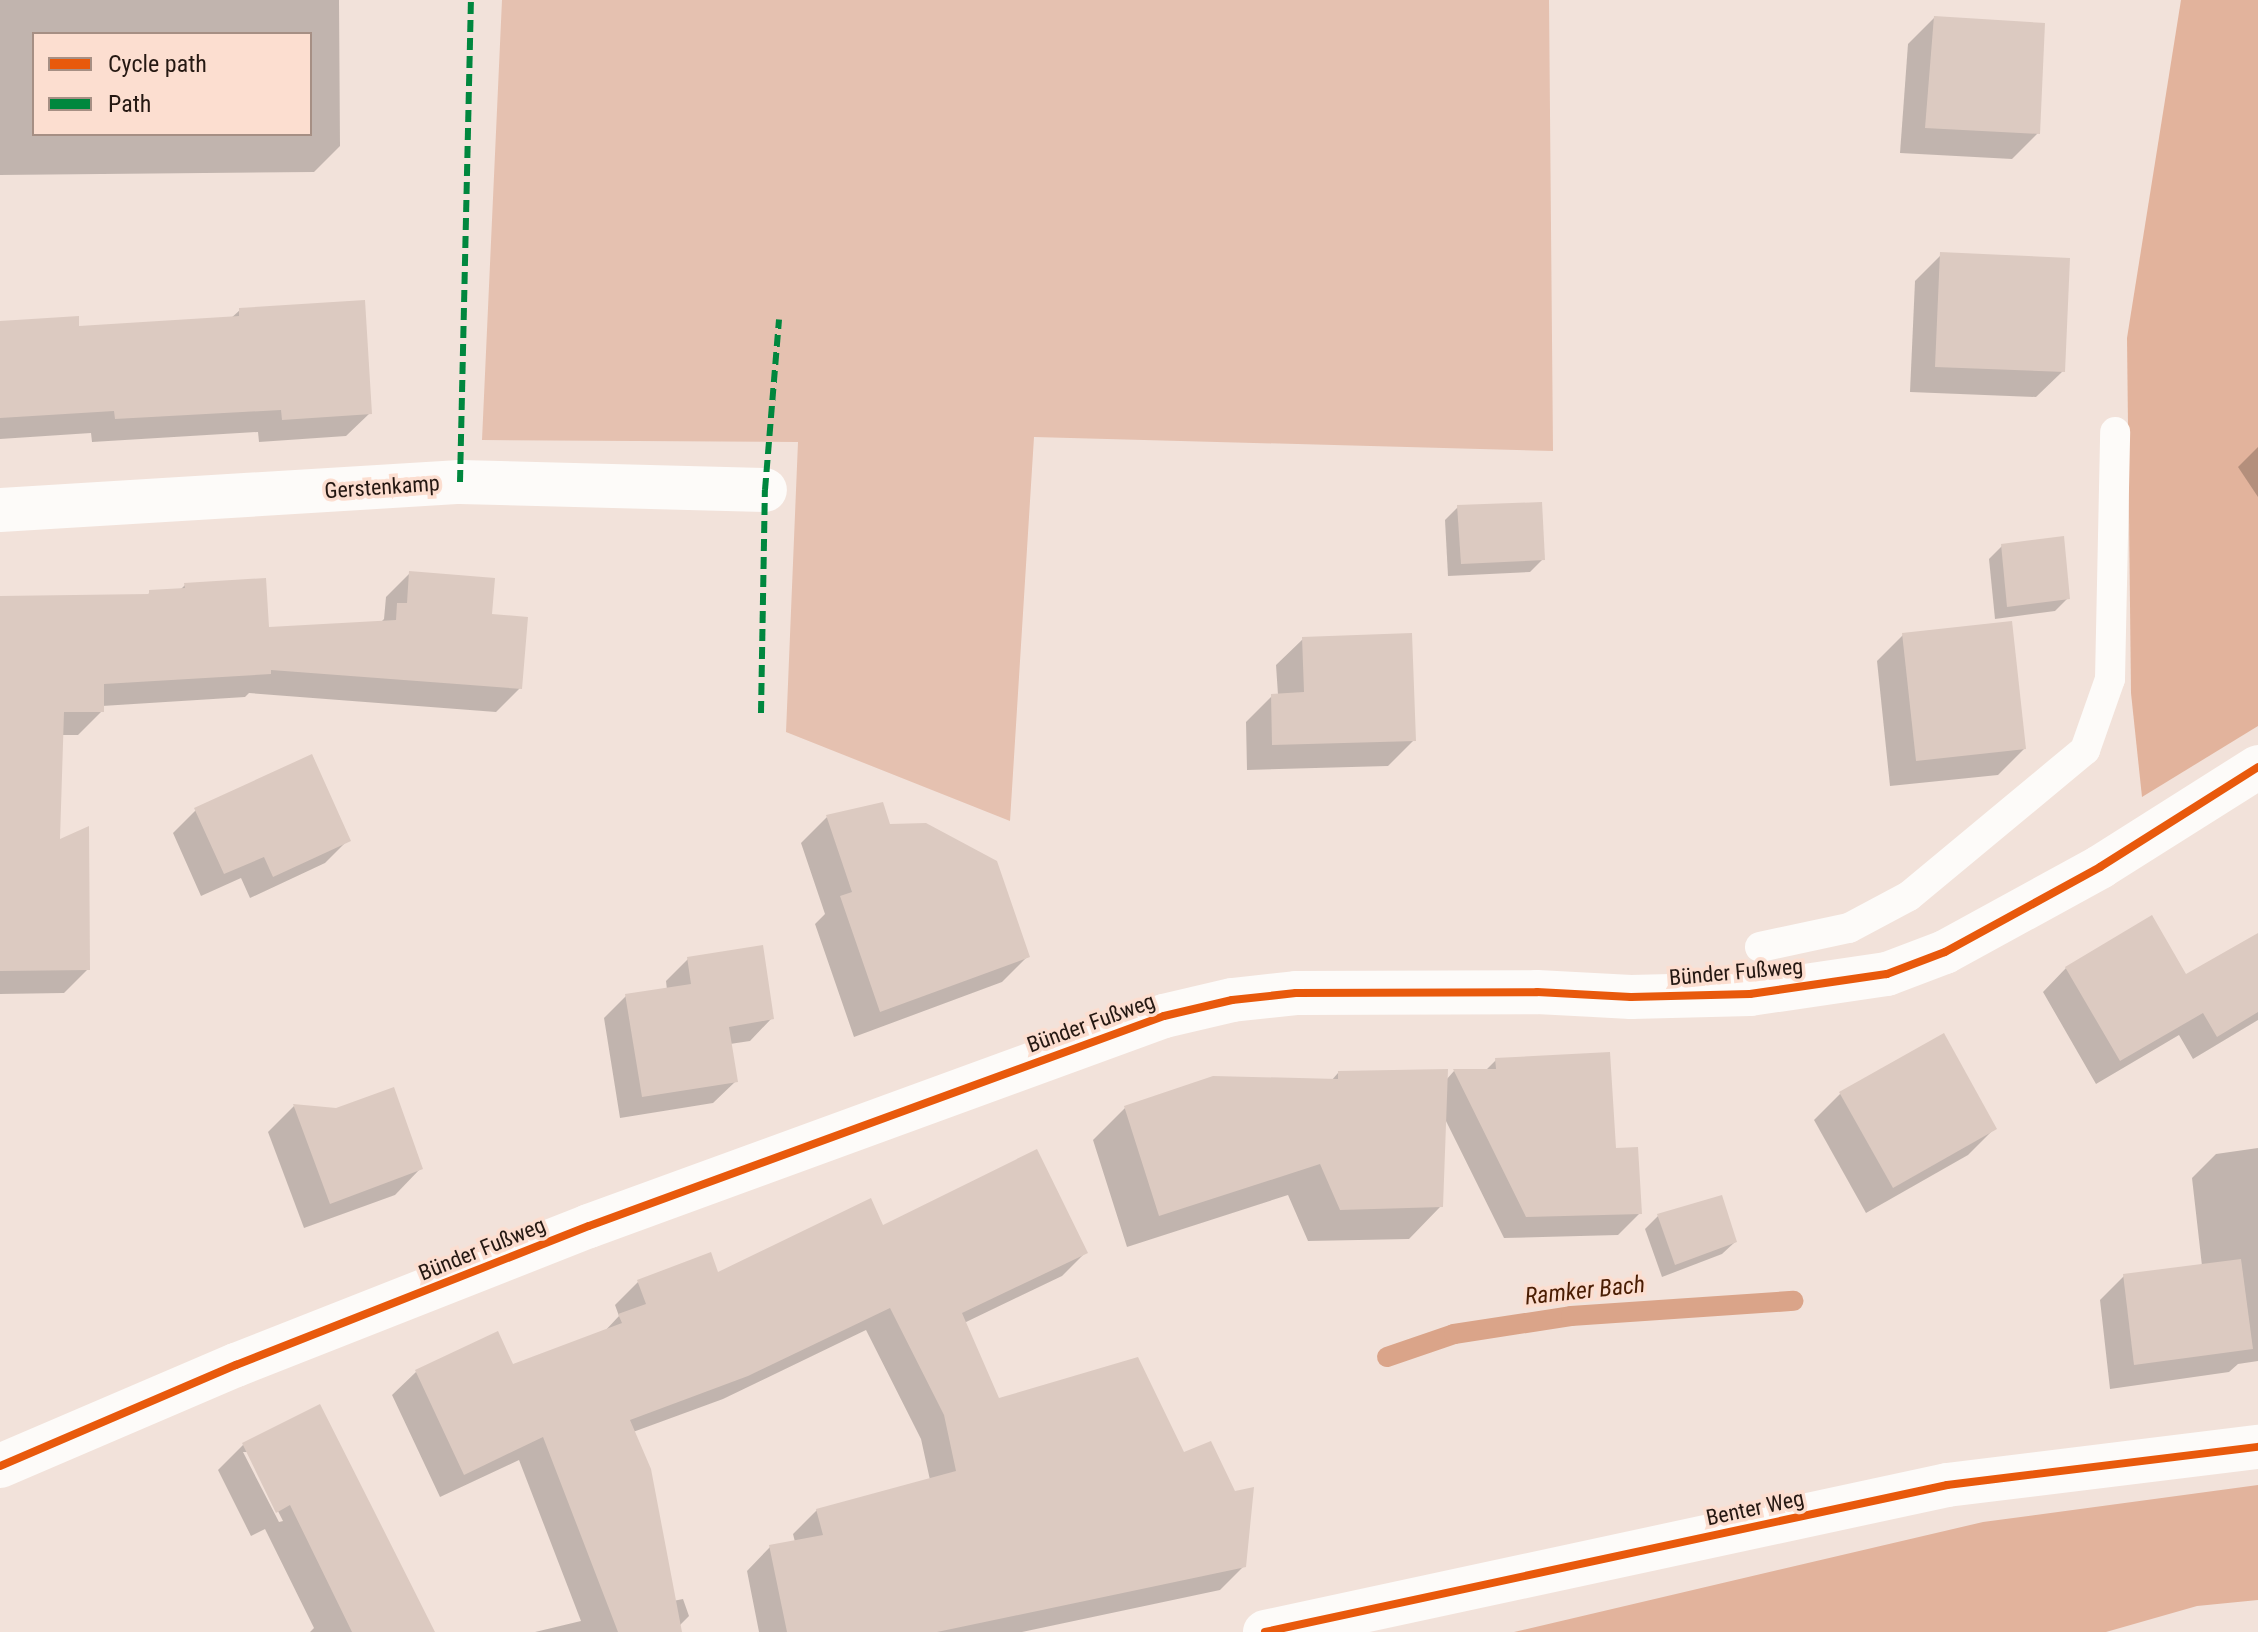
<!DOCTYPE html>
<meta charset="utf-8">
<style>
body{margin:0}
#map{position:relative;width:2258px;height:1632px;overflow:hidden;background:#f2e2da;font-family:"Roboto Condensed",sans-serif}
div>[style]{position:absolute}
.green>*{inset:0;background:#e5c1b0}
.forest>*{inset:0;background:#e2b39c}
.shadow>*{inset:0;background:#0003}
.stream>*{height:20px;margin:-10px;padding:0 10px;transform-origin:10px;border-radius:10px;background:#daa489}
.building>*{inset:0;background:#dccac1}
.service>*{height:30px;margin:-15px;padding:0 15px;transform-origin:15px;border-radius:15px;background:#fdfbf9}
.minor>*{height:44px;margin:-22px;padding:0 22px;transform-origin:22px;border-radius:22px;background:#fdfbf9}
.quiet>*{height:6px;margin-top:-3px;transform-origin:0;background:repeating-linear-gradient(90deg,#00873e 0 12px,transparent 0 18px)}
.cycleway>*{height:8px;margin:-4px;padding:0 4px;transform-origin:4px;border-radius:4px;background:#e8590c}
span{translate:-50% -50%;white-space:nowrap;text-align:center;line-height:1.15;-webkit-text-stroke:7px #fcded0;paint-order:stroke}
.street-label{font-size:22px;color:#251812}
.water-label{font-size:24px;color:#4a1d03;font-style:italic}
.legend{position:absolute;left:32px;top:32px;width:280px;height:104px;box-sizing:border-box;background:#fcded0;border:2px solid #a68f84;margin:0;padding:10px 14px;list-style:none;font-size:24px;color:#251812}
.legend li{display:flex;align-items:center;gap:16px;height:40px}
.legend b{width:40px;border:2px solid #a68f84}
</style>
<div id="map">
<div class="green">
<i style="clip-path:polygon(502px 0,1549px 0,1553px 451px,1034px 437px,1010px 821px,786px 732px,798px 442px,482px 440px)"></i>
</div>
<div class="forest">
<i style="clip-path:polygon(2181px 0,2258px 0,2258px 726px,2142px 797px,2131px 693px,2127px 338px)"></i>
<i style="clip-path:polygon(2258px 1485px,2258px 1600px,2197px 1606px,2106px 1632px,1514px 1632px,1983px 1522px)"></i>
</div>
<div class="shadow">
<i style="clip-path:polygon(evenodd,0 0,339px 0,340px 146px,314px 172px,0 175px,0 0,34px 34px,310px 34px,310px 134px,34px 134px,34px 34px)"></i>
<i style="clip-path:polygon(1934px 18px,2038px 133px,2012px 159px,1900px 153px,1908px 44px)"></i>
<i style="clip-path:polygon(1941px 255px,2063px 371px,2036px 397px,1910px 392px,1915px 281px)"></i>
<i style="clip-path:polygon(240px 310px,370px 413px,346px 436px,259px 442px,258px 432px,92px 442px,91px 433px,0 439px,0 323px,78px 328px,230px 319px)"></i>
<i style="clip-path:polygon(2258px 447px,2258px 497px,2238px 467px)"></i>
<i style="clip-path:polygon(1458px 507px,1543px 559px,1530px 572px,1448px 576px,1445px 520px)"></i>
<i style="clip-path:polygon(2002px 546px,2068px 598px,2055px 611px,1995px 619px,1989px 559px)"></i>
<i style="clip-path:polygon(410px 573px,489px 616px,520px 688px,496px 712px,249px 693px,245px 697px,102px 706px,102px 711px,78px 735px,61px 735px,57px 842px,88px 969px,64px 993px,0 994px,0 598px,146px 597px,150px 592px,180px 590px,185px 585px,267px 629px,380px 623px,384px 619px,386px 597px)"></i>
<i style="clip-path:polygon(1903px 635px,2024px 749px,1998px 775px,1890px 786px,1877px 661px)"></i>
<i style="clip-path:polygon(1303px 639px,1414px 740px,1388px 766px,1247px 770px,1246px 722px,1272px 696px,1278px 695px,1276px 665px)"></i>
<i style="clip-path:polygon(196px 810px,348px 840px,325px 863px,250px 898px,241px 878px,201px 896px,173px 833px)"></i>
<i style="clip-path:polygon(827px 817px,1028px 956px,1002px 982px,854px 1037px,815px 924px,825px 914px,801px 843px)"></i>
<i style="clip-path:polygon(2258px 934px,2258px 1020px,2193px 1059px,2179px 1035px,2096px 1084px,2043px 992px,2066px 968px,2185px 977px)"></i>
<i style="clip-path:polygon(688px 959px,772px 1018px,750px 1041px,730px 1044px,736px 1081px,713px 1103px,620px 1118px,604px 1018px,626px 996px,667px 990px,666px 981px)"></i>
<i style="clip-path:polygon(1943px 1036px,1994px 1129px,1968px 1155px,1866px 1213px,1814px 1120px,1840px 1094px)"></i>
<i style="clip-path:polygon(1496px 1060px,1614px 1150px,1640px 1213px,1618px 1235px,1504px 1238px,1444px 1117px,1441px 1206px,1409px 1239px,1308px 1241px,1288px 1195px,1127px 1247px,1093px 1140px,1125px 1108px,1331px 1081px,1338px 1073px,1446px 1080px,1454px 1071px,1485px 1071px)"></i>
<i style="clip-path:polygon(294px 1106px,421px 1168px,395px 1195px,304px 1228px,268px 1132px)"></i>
<i style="clip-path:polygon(2258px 1148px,2258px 1361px,2238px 1364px,2229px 1372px,2110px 1389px,2100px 1300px,2124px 1276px,2202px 1266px,2192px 1178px,2216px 1154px)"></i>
<i style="clip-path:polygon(1658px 1216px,1735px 1242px,1722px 1254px,1662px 1277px,1645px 1229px)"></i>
<i style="clip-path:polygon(882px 1227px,1085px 1253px,1062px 1276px,964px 1323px,998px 1401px,1183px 1455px,1244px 1566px,1220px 1590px,1022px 1632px,759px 1632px,747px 1571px,770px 1547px,795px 1542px,793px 1534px,817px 1510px,930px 1480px,921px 1439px,866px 1330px,723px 1399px,633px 1432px,673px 1601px,683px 1599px,689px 1616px,679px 1626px,680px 1632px,535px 1632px,581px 1621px,519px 1460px,440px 1497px,392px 1395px,416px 1372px,512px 1367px,603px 1333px,619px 1316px,615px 1305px,638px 1282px,717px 1275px)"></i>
<i style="clip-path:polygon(evenodd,320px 1406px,433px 1632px,310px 1632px,314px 1628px,265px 1529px,251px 1536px,218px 1470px,243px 1445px,320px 1406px,243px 1452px,248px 1452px,283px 1521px,279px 1522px,243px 1452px)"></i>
</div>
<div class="stream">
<i style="left:1387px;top:1357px;width:71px;rotate:-18.9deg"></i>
<i style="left:1454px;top:1334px;width:118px;rotate:-8.7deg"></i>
<i style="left:1571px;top:1316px;width:223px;rotate:-3.9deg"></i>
</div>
<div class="building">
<i style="clip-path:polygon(1934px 16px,2045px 23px,2040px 134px,1925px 128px)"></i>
<i style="clip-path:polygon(1940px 252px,2070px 258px,2065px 372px,1935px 367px)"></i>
<i style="clip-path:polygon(365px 300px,372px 414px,282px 420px,281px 410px,115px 419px,114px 411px,0 418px,0 321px,79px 316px,79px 326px,239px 316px,239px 308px)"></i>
<i style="clip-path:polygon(1542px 502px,1545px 560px,1461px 564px,1457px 505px)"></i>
<i style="clip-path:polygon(2064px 536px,2070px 599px,2007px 607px,2001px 544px)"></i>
<i style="clip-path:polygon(409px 571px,495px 578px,492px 614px,528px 617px,522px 689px,271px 670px,271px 674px,104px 684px,104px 712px,64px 712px,60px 839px,89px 826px,90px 970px,0 971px,0 596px,149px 594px,149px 590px,185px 588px,184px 583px,266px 578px,269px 627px,396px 620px,397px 603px,407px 603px)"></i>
<i style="clip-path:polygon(2012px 621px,2026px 749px,1916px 761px,1902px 633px)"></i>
<i style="clip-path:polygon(1412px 633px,1416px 741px,1272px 745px,1271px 694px,1304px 692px,1302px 637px)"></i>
<i style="clip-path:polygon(312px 754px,351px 841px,273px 877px,264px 857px,224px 874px,194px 808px)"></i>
<i style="clip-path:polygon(883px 802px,890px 824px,926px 823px,997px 861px,1030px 957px,880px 1012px,840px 896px,852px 892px,826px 815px)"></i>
<i style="clip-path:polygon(2152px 915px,2186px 974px,2258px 933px,2258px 1012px,2217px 1037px,2203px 1013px,2120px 1061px,2065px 967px)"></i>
<i style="clip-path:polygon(763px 945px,774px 1019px,729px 1027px,738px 1082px,642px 1097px,625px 994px,691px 984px,687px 957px)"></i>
<i style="clip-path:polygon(1944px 1033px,1997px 1129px,1893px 1188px,1839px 1092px)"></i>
<i style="clip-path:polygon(1610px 1052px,1616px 1148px,1638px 1147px,1642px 1214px,1526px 1217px,1453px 1069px,1496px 1069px,1495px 1058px)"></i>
<i style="clip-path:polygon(1448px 1069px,1443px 1207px,1340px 1210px,1320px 1164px,1159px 1216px,1124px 1106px,1213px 1076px,1338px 1079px,1338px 1071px)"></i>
<i style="clip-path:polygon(394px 1087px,423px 1169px,330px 1204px,293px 1104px,336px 1108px)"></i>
<i style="clip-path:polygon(1037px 1149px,1088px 1253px,962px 1313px,999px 1398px,1138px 1357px,1184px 1452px,1211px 1441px,1235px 1491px,1254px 1487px,1246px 1567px,937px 1632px,787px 1632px,769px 1545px,823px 1535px,816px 1509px,956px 1471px,944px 1415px,890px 1308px,748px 1376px,630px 1420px,651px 1469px,682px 1632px,618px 1632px,543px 1437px,464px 1475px,415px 1370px,498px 1331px,513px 1364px,622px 1323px,618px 1314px,646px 1304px,637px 1280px,711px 1252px,718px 1272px,871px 1198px,883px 1225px)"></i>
<i style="clip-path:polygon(1722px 1195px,1737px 1242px,1675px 1265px,1657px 1214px)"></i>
<i style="clip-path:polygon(2241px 1259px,2253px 1349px,2134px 1365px,2123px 1274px)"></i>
<i style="clip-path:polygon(320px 1404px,369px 1501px,435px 1632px,352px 1632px,290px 1505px,276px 1513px,242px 1443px)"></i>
</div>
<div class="service">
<i style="left:1760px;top:947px;width:91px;rotate:-12.1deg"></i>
<i style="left:1849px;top:928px;width:68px;rotate:-28.1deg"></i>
<i style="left:1909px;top:896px;width:229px;rotate:-39.7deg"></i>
<i style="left:2085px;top:750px;width:75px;rotate:-70.6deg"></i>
<i style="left:2110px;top:679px;width:247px;rotate:-88.8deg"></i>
</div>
<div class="minor">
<i style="left:0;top:510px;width:461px;rotate:-3.5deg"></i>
<i style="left:460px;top:482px;width:305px;rotate:1.5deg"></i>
<i style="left:0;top:1466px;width:257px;rotate:-23.2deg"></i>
<i style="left:236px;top:1365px;width:379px;rotate:-21.5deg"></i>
<i style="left:589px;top:1226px;width:612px;rotate:-20.06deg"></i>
<i style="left:1164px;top:1016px;width:70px;rotate:-13.2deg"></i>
<i style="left:1232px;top:1000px;width:64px;rotate:-6.2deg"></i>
<i style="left:1296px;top:993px;width:241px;rotate:-0.2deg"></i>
<i style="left:1537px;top:992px;width:94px;rotate:3deg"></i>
<i style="left:1631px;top:997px;width:119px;rotate:-1.4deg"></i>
<i style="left:1750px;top:994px;width:138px;rotate:-8.3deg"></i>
<i style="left:1887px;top:974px;width:62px;rotate:-20.8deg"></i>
<i style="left:1945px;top:952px;width:177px;rotate:-28.7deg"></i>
<i style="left:2100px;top:867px;width:187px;rotate:-32.3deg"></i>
<i style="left:1265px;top:1632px;width:698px;rotate:-12.16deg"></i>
<i style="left:1947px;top:1485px;width:313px;rotate:-7deg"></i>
</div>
<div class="quiet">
<i style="left:460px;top:482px;width:482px;rotate:-88.7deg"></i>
<i style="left:761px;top:713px;width:223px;rotate:-89deg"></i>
<i style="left:765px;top:490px;width:171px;rotate:-85.3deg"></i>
</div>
<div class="cycleway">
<i style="left:0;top:1466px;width:257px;rotate:-23.2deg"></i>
<i style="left:236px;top:1365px;width:379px;rotate:-21.5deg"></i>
<i style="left:589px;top:1226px;width:612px;rotate:-20.06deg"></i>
<i style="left:1164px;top:1016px;width:70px;rotate:-13.2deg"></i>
<i style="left:1232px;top:1000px;width:64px;rotate:-6.2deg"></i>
<i style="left:1296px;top:993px;width:241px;rotate:-0.2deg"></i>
<i style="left:1537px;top:992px;width:94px;rotate:3deg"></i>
<i style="left:1631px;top:997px;width:119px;rotate:-1.4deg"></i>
<i style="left:1750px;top:994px;width:138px;rotate:-8.3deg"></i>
<i style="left:1887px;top:974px;width:62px;rotate:-20.8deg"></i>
<i style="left:1945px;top:952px;width:177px;rotate:-28.7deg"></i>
<i style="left:2100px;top:867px;width:187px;rotate:-32.3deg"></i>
<i style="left:1265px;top:1632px;width:698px;rotate:-12.16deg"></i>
<i style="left:1947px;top:1485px;width:313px;rotate:-7deg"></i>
</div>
<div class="street-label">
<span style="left:382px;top:487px;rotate:-4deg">Gerstenkamp</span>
<span style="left:1736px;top:972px;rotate:-5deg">Bünder Fußweg</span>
<span style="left:1091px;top:1023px;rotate:-20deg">Bünder Fußweg</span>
<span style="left:482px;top:1249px;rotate:-22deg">Bünder Fußweg</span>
<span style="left:1755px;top:1508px;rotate:-12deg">Benter Weg</span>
</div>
<div class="water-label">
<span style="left:1585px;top:1291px;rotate:-6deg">Ramker Bach</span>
</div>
<ul class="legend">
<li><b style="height:10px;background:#e8590c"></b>Cycle path</li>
<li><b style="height:10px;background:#00873e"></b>Path</li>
</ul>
</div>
